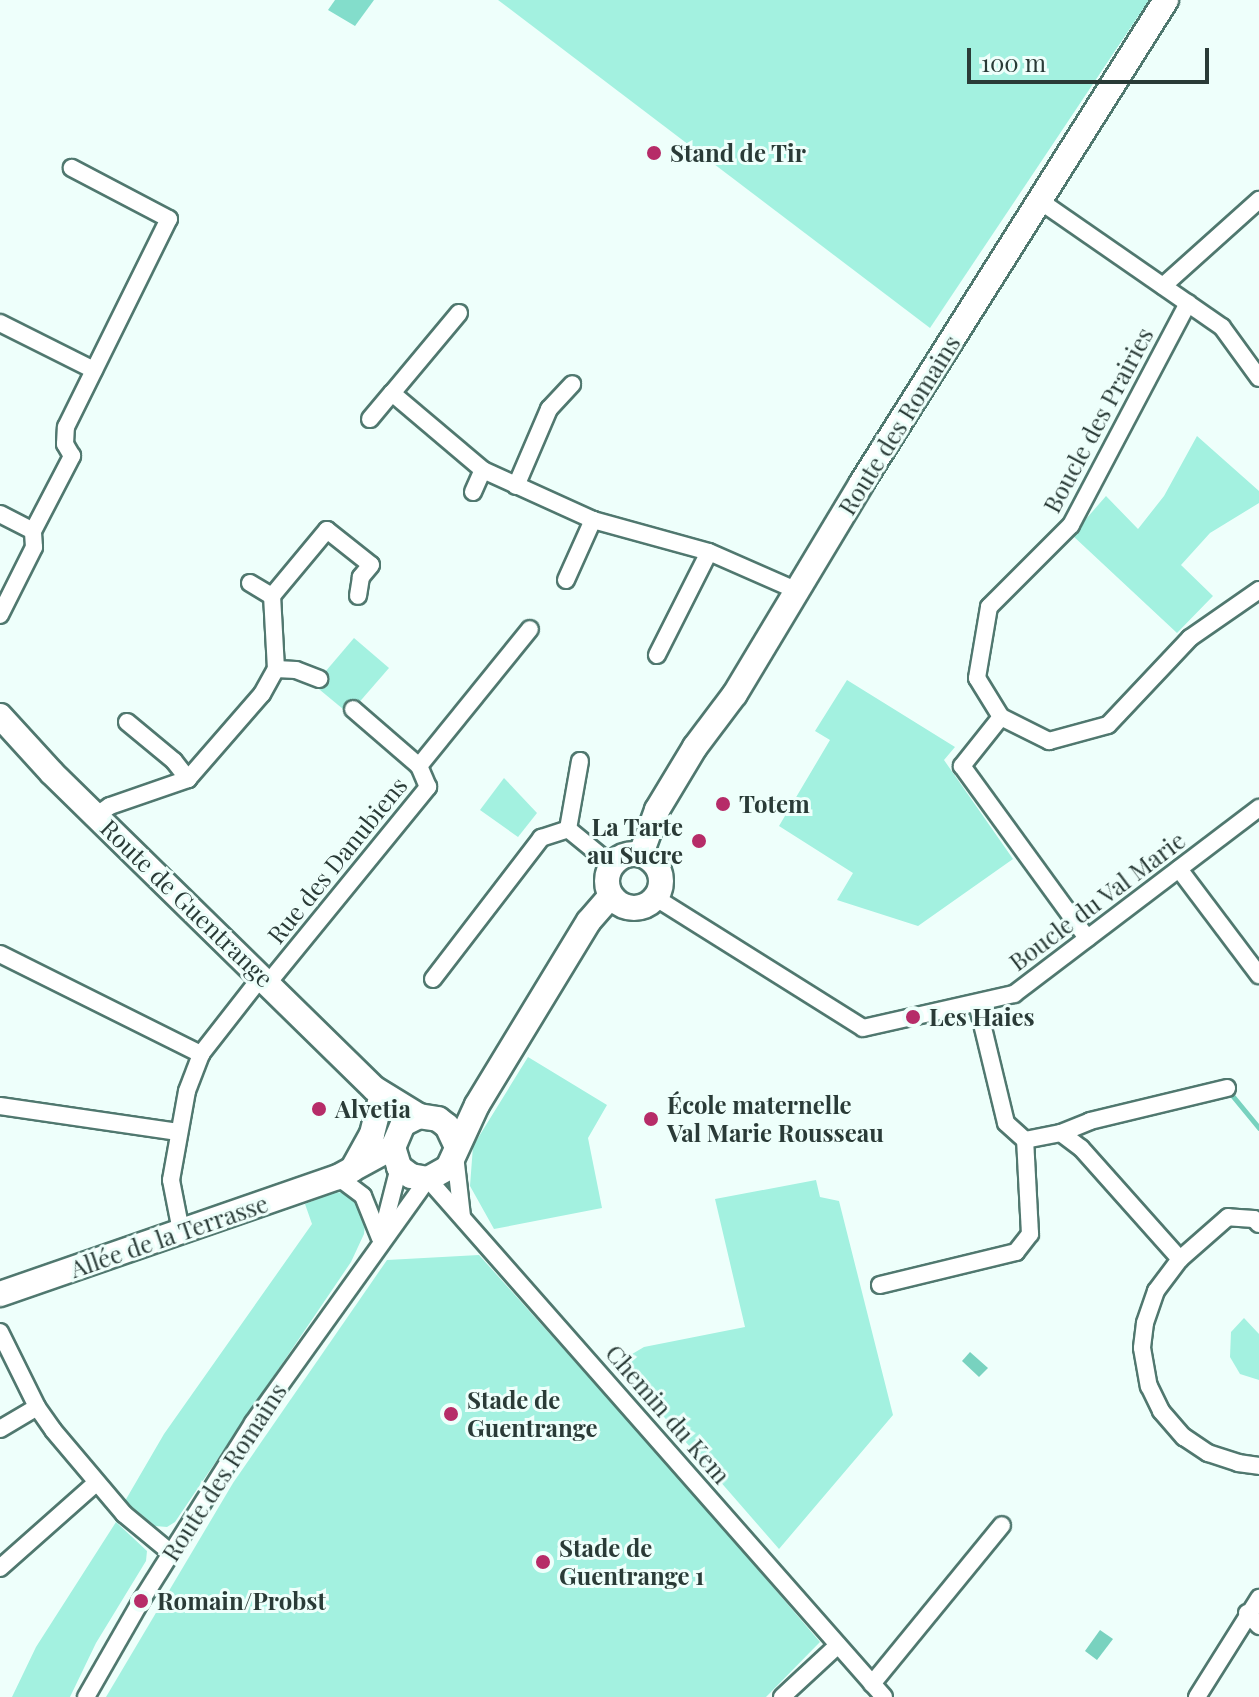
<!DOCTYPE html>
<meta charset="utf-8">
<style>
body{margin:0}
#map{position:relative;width:1259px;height:1697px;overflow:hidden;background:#eefffb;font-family:"Playfair Display",serif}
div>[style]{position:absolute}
.green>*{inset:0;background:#a3f1e0}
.forest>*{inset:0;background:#83ddcb}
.water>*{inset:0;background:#78d2bf}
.stream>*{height:5px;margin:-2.5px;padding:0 2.5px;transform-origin:2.5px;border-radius:2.5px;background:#78d2bf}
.roads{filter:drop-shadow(2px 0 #50786f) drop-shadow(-2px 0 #50786f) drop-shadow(0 2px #50786f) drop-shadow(0 -2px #50786f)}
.street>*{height:16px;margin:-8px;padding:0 8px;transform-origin:8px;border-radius:8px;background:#fff}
.secondary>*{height:24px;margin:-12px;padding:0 12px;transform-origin:12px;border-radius:12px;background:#fff}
.secondary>.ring{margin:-12px;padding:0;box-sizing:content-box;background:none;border:24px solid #fff;border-radius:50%}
.dots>*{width:22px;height:22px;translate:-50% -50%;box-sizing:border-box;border:4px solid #eefffb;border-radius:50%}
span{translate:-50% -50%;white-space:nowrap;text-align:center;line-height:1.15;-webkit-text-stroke:6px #eefffb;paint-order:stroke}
.poi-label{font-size:24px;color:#2a3b37;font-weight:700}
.left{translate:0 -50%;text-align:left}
.right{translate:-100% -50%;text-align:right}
.street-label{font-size:24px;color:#2a3b37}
.scale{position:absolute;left:967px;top:48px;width:242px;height:36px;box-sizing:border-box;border:4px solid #2a3b37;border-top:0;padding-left:10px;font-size:24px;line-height:28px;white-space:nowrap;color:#2a3b37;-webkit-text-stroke:6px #eefffb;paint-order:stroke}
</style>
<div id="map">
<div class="green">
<i style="clip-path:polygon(498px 0,1149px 0,930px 328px)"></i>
<i style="clip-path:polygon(1197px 436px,1259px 491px,1259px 503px,1210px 533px,1181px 565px,1213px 596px,1177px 633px,1072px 535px,1106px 496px,1138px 529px,1164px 496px)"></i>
<i style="clip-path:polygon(354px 638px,389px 668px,349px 714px,314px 685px)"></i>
<i style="clip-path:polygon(847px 680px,955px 747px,944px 760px,1013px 859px,918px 926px,837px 900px,853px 873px,779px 826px,830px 740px,815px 731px)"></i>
<i style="clip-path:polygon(504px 778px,537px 813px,518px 837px,480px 810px)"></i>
<i style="clip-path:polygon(528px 1057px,607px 1105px,588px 1138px,602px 1208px,494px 1229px,470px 1186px,473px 1146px)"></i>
<i style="clip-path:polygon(816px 1180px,820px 1197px,839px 1201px,893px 1415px,779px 1549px,617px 1363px,644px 1347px,745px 1327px,715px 1199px)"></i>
<i style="clip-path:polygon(335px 1192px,355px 1194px,366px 1215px,364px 1234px,351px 1262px,175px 1522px,167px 1527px,155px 1526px,125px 1501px,164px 1434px,312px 1224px,305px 1204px)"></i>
<i style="clip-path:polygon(479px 1255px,690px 1490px,820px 1642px,766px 1697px,106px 1697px,233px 1483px,387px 1260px)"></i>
<i style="clip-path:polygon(1244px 1318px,1259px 1334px,1259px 1380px,1240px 1374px,1230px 1357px,1231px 1332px)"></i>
<i style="clip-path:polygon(116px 1522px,147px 1551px,146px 1561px,96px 1643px,70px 1697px,12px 1697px,36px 1647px)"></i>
</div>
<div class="forest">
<i style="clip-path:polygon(335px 0,374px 0,355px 26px,328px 10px)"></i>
</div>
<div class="water">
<i style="clip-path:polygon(970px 1352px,988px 1368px,979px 1377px,962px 1361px)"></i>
<i style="clip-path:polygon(1100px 1630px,1113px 1639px,1097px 1660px,1085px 1651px)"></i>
</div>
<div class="stream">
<i style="left:1231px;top:1094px;width:44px;rotate:50.5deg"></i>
</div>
<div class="roads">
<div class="street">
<i style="left:1040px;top:201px;width:221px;rotate:34.7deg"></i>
<i style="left:1222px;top:327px;width:63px;rotate:54deg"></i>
<i style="left:1163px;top:286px;width:129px;rotate:-41.9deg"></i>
<i style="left:1188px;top:303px;width:251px;rotate:117.8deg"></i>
<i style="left:1071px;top:525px;width:116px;rotate:135deg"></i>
<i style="left:989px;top:607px;width:72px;rotate:99.6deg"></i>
<i style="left:977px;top:678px;width:46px;rotate:58.4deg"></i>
<i style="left:1001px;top:717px;width:54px;rotate:26.6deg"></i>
<i style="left:1049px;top:741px;width:61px;rotate:-15.2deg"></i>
<i style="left:1108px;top:725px;width:120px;rotate:-46.7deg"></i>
<i style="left:1190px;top:638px;width:84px;rotate:-34.8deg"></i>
<i style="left:459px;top:313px;width:104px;rotate:129.9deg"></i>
<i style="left:392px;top:393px;width:119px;rotate:40.2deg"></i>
<i style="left:483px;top:470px;width:121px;rotate:24.4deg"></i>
<i style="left:593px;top:520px;width:120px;rotate:15.4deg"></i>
<i style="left:709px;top:552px;width:97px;rotate:23.7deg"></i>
<i style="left:0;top:323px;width:105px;rotate:26.6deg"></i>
<i style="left:370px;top:419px;width:34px;rotate:-50deg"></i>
<i style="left:516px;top:486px;width:84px;rotate:-66.8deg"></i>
<i style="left:549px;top:409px;width:34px;rotate:-47deg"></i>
<i style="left:473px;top:492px;width:24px;rotate:-66deg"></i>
<i style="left:0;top:514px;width:37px;rotate:27deg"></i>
<i style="left:566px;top:580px;width:66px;rotate:-65.8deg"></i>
<i style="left:250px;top:583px;width:26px;rotate:31deg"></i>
<i style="left:0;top:615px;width:76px;rotate:-63.4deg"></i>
<i style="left:34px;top:547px;width:16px;rotate:-94deg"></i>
<i style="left:33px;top:531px;width:85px;rotate:-62.5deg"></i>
<i style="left:72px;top:456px;width:14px;rotate:-120deg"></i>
<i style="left:65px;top:444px;width:17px;rotate:-87deg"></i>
<i style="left:66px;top:427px;width:232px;rotate:-63.7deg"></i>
<i style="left:169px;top:219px;width:110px;rotate:-152.3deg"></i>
<i style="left:657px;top:655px;width:115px;rotate:-63.2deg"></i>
<i style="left:276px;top:669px;width:73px;rotate:-93.1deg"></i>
<i style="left:272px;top:596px;width:86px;rotate:-50.2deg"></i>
<i style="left:327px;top:530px;width:56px;rotate:38.5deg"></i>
<i style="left:371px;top:565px;width:16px;rotate:130deg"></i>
<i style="left:361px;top:577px;width:19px;rotate:99deg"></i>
<i style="left:1001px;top:717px;width:63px;rotate:128.5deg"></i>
<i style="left:962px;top:766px;width:213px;rotate:54deg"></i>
<i style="left:127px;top:722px;width:61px;rotate:39.7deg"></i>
<i style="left:174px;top:761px;width:23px;rotate:52deg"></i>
<i style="left:580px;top:761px;width:69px;rotate:100deg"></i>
<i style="left:568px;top:829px;width:57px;rotate:39.3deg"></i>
<i style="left:419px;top:766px;width:176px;rotate:-51deg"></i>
<i style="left:96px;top:816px;width:17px;rotate:-36deg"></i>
<i style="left:110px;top:806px;width:83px;rotate:-19.1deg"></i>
<i style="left:188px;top:779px;width:113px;rotate:-49deg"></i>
<i style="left:262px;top:694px;width:29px;rotate:-61deg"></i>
<i style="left:276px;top:669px;width:20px;rotate:3deg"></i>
<i style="left:296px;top:670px;width:25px;rotate:21deg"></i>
<i style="left:1179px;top:869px;width:133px;rotate:53deg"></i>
<i style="left:656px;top:898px;width:244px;rotate:32.1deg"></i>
<i style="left:863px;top:1028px;width:155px;rotate:-12.7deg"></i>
<i style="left:1014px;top:994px;width:308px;rotate:-37.2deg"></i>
<i style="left:0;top:954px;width:225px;rotate:26.5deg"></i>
<i style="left:433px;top:979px;width:178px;rotate:-52.5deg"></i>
<i style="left:541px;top:838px;width:28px;rotate:-18deg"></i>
<i style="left:269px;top:982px;width:252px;rotate:-50.8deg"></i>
<i style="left:428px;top:787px;width:23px;rotate:-113deg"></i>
<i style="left:419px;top:766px;width:87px;rotate:-139.2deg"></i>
<i style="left:977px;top:1003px;width:123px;rotate:76.4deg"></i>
<i style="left:1006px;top:1123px;width:25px;rotate:42deg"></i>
<i style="left:1025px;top:1140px;width:37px;rotate:-11deg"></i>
<i style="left:1061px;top:1133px;width:25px;rotate:37deg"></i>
<i style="left:1081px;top:1148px;width:149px;rotate:48.3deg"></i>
<i style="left:0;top:1106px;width:180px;rotate:8.3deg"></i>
<i style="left:1061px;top:1133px;width:31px;rotate:-22deg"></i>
<i style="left:1090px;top:1121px;width:141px;rotate:-13.5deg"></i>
<i style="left:455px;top:1155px;width:61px;rotate:83.5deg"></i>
<i style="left:338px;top:1177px;width:31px;rotate:37deg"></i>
<i style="left:363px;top:1196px;width:45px;rotate:68deg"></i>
<i style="left:1259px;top:1224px;width:7px;rotate:-135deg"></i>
<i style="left:1254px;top:1219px;width:26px;rotate:-176deg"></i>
<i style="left:1228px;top:1217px;width:64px;rotate:138.8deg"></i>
<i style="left:1180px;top:1259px;width:40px;rotate:127deg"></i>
<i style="left:1156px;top:1291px;width:34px;rotate:109deg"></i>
<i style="left:1145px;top:1323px;width:25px;rotate:97deg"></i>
<i style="left:1142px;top:1348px;width:39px;rotate:80deg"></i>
<i style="left:1149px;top:1386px;width:28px;rotate:64deg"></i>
<i style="left:1161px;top:1411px;width:35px;rotate:49deg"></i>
<i style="left:1184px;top:1437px;width:29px;rotate:34deg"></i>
<i style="left:1208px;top:1453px;width:32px;rotate:18deg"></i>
<i style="left:1238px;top:1463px;width:21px;rotate:8deg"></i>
<i style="left:383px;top:1230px;width:65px;rotate:-75.7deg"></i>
<i style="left:181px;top:1231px;width:52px;rotate:-101.1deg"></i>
<i style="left:171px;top:1180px;width:90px;rotate:-79.8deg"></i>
<i style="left:187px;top:1091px;width:40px;rotate:-69deg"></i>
<i style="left:201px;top:1054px;width:99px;rotate:-52deg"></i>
<i style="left:880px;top:1285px;width:140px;rotate:-13.6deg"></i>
<i style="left:1016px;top:1252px;width:23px;rotate:-52deg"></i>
<i style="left:1030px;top:1234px;width:94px;rotate:-93deg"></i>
<i style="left:0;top:1332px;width:84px;rotate:63.7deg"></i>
<i style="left:37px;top:1407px;width:28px;rotate:55deg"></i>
<i style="left:53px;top:1430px;width:110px;rotate:49.8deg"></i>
<i style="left:124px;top:1514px;width:61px;rotate:39.7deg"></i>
<i style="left:0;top:1429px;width:43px;rotate:-30.7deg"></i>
<i style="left:0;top:1568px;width:127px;rotate:-41.5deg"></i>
<i style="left:1247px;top:1613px;width:18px;rotate:47deg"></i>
<i style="left:872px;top:1684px;width:205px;rotate:-50.7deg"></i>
<i style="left:86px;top:1697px;width:111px;rotate:-60.2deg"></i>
<i style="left:141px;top:1601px;width:210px;rotate:-57.8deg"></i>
<i style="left:253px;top:1423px;width:300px;rotate:-54.4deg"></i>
<i style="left:428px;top:1179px;width:690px;rotate:48.64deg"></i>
<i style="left:782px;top:1697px;width:76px;rotate:-42.9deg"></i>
<i style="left:1197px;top:1697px;width:117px;rotate:-57.9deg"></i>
</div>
<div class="secondary">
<i style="left:0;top:716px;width:77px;rotate:47.6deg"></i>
<i style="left:52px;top:773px;width:452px;rotate:44.4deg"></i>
<i style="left:375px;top:1089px;width:52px;rotate:31.5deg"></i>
<i class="ring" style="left:607px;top:854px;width:30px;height:30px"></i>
<i style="left:641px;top:854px;width:47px;rotate:-70deg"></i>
<i style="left:657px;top:810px;width:74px;rotate:-58.9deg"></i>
<i style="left:695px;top:747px;width:66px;rotate:-53deg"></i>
<i style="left:735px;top:694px;width:245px;rotate:-59deg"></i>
<i style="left:861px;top:484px;width:572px;rotate:-57.78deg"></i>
<i style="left:456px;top:1145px;width:21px;rotate:-115deg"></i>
<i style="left:447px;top:1126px;width:11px;rotate:-142deg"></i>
<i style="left:438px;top:1119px;width:19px;rotate:-171deg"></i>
<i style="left:419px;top:1116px;width:18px;rotate:153deg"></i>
<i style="left:403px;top:1124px;width:25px;rotate:113deg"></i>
<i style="left:393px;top:1147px;width:21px;rotate:73deg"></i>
<i style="left:399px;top:1167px;width:15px;rotate:37deg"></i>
<i style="left:411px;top:1176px;width:17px;rotate:10deg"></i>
<i style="left:428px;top:1179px;width:23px;rotate:-29deg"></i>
<i style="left:448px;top:1168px;width:69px;rotate:-65.3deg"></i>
<i style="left:477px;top:1105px;width:215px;rotate:-58.7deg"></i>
<i style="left:589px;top:921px;width:33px;rotate:-49deg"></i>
<i style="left:352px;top:1170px;width:41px;rotate:-60.9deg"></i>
<i style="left:372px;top:1134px;width:34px;rotate:-76deg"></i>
<i style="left:0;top:1294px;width:358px;rotate:-19.1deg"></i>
<i style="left:338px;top:1177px;width:63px;rotate:-28.6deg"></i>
</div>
</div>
<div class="dots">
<i style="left:654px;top:153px;background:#b62c68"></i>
<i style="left:723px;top:804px;background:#b62c68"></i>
<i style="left:699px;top:841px;background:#b62c68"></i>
<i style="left:913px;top:1017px;background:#b62c68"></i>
<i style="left:319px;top:1109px;background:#b62c68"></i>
<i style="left:651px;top:1119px;background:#b62c68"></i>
<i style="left:451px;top:1414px;background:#b62c68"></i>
<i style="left:543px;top:1562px;background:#b62c68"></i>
<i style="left:141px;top:1601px;background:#b62c68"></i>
</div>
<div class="poi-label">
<span class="left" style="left:670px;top:153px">Stand de Tir</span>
<span class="left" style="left:739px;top:804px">Totem</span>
<span class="right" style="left:683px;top:841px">La Tarte<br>au Sucre</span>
<span class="left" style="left:929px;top:1017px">Les Haies</span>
<span class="left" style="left:667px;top:1119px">École maternelle<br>Val Marie Rousseau</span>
<span class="left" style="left:335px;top:1109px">Alvetia</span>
<span class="left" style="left:467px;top:1414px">Stade de<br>Guentrange</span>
<span class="left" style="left:559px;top:1562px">Stade de<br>Guentrange 1</span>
<span class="left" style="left:157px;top:1601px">Romain/Probst</span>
</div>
<div class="street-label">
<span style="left:1098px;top:420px;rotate:-62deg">Boucle des Prairies</span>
<span style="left:899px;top:425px;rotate:-58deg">Route des Romains</span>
<span style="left:337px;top:860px;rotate:-51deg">Rue des Danubiens</span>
<span style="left:1097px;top:901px;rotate:-37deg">Boucle du Val Marie</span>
<span style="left:187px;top:903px;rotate:44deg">Route de Guentrange</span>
<span style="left:169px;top:1236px;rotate:-19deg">Allée de la Terrasse</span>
<span style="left:668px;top:1414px;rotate:49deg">Chemin du Kem</span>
<span style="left:224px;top:1472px;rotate:-57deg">Route des Romains</span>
</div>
<div class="scale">100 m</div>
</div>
